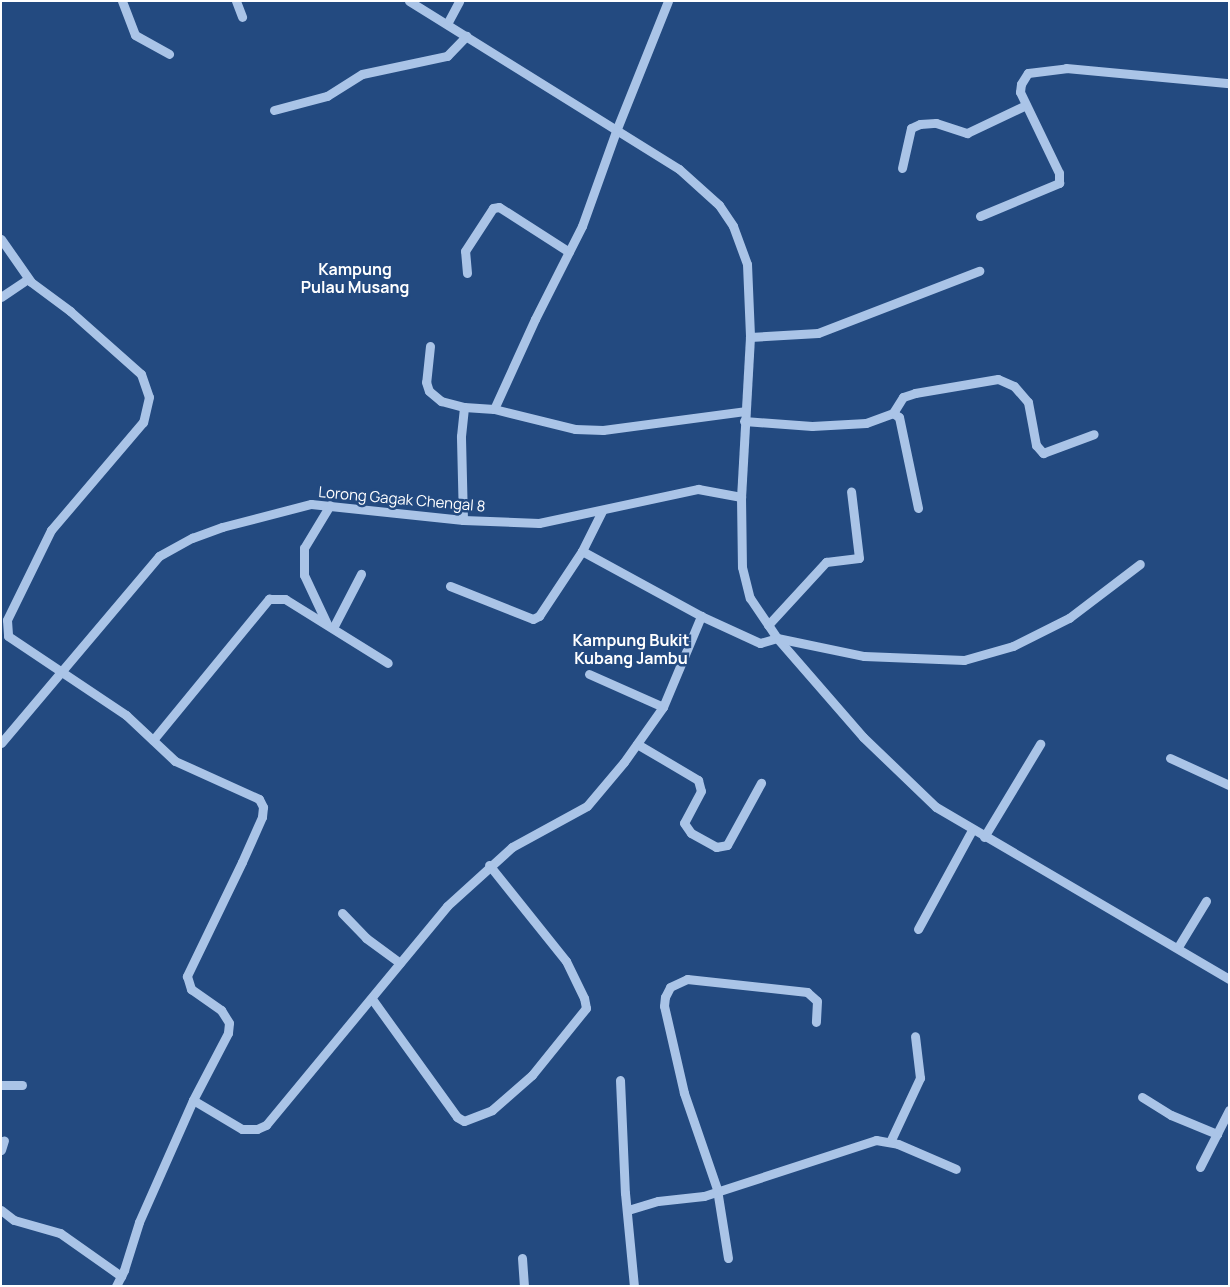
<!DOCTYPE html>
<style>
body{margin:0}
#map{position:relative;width:1230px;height:1287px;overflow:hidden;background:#234a80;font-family:Manrope,sans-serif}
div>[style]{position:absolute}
.minor>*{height:9px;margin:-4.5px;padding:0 4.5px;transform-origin:4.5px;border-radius:4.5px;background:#aac4e7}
span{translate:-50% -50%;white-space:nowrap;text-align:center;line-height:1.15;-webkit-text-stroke:5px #234a80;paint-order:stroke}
.street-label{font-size:15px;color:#fff}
.neighbourhood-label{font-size:16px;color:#fff;font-weight:700}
.frame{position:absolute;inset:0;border:2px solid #fff;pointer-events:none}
</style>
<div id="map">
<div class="minor">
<i style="left:122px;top:1px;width:36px;rotate:69deg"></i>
<i style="left:135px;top:35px;width:39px;rotate:29deg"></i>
<i style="left:236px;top:1px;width:17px;rotate:69deg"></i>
<i style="left:409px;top:1px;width:318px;rotate:31.9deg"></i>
<i style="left:679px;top:169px;width:54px;rotate:42deg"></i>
<i style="left:719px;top:205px;width:25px;rotate:56deg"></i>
<i style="left:733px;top:226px;width:40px;rotate:69.8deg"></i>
<i style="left:747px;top:264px;width:73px;rotate:87.6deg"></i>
<i style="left:750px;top:337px;width:160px;rotate:93.2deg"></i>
<i style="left:741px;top:497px;width:70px;rotate:89.2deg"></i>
<i style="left:742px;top:567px;width:32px;rotate:76deg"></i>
<i style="left:750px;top:598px;width:48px;rotate:56deg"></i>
<i style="left:777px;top:638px;width:131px;rotate:49deg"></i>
<i style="left:863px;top:737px;width:101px;rotate:43.8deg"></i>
<i style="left:936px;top:807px;width:340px;rotate:30.4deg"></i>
<i style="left:447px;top:24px;width:26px;rotate:-62deg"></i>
<i style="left:274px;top:110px;width:55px;rotate:-14.8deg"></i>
<i style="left:327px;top:96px;width:41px;rotate:-32.2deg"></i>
<i style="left:362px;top:74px;width:87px;rotate:-12deg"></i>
<i style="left:447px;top:56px;width:28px;rotate:-46deg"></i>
<i style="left:902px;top:168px;width:41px;rotate:-77.3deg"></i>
<i style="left:911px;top:128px;width:10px;rotate:-24deg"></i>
<i style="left:920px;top:124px;width:16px;rotate:-4deg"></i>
<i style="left:936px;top:123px;width:33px;rotate:18deg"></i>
<i style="left:967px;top:133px;width:65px;rotate:-25.4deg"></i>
<i style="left:980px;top:216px;width:86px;rotate:-22.7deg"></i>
<i style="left:1059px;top:183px;width:10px;rotate:-90deg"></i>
<i style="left:1059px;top:173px;width:90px;rotate:-115.7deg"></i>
<i style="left:1020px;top:92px;width:8px;rotate:-83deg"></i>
<i style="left:1021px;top:84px;width:13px;rotate:-58deg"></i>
<i style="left:1028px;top:73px;width:38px;rotate:-7deg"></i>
<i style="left:1066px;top:68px;width:164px;rotate:5.3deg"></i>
<i style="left:1px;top:239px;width:52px;rotate:55.1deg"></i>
<i style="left:31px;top:282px;width:49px;rotate:36.6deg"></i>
<i style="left:70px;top:311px;width:95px;rotate:41.6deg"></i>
<i style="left:141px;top:374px;width:24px;rotate:71deg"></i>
<i style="left:149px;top:397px;width:26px;rotate:103deg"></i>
<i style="left:143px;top:422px;width:142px;rotate:130.4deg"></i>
<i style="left:51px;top:530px;width:100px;rotate:116.1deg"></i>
<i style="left:7px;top:620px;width:16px;rotate:86deg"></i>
<i style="left:8px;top:636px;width:142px;rotate:33.8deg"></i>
<i style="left:126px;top:715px;width:67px;rotate:43.2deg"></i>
<i style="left:175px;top:761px;width:92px;rotate:24.3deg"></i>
<i style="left:259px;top:799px;width:9px;rotate:63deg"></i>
<i style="left:263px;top:807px;width:10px;rotate:96deg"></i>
<i style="left:262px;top:817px;width:49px;rotate:114deg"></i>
<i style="left:242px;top:862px;width:127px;rotate:115.8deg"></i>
<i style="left:187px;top:976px;width:14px;rotate:73deg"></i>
<i style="left:191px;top:989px;width:37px;rotate:35deg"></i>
<i style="left:221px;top:1010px;width:15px;rotate:58deg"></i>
<i style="left:229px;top:1023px;width:10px;rotate:96deg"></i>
<i style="left:228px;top:1033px;width:76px;rotate:117.6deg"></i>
<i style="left:467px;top:273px;width:22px;rotate:-95deg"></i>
<i style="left:465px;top:251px;width:51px;rotate:-56.9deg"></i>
<i style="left:493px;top:208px;width:6px;rotate:-9deg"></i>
<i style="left:499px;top:207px;width:83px;rotate:32.7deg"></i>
<i style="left:1px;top:297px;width:32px;rotate:-34deg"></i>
<i style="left:750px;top:337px;width:68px;rotate:-3.4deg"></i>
<i style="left:818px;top:333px;width:173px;rotate:-21.1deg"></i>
<i style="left:430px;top:346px;width:36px;rotate:96deg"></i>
<i style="left:426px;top:382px;width:9px;rotate:72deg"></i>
<i style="left:429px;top:391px;width:16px;rotate:40deg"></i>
<i style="left:441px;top:401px;width:24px;rotate:15deg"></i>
<i style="left:494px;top:409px;width:99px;rotate:-65.5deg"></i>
<i style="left:535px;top:319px;width:104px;rotate:-63.2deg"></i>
<i style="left:582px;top:226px;width:101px;rotate:-70.3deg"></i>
<i style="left:616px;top:131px;width:140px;rotate:-68.2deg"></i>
<i style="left:893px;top:413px;width:19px;rotate:-58deg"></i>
<i style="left:903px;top:397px;width:13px;rotate:-18deg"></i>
<i style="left:915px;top:393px;width:84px;rotate:-9.6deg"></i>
<i style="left:998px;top:379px;width:17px;rotate:24deg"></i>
<i style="left:1014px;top:386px;width:21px;rotate:49deg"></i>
<i style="left:1028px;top:402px;width:44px;rotate:79.5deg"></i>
<i style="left:1036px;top:445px;width:11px;rotate:49deg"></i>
<i style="left:1043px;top:453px;width:54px;rotate:-20.4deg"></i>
<i style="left:744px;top:421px;width:68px;rotate:4.2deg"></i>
<i style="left:812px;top:426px;width:54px;rotate:-3.2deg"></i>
<i style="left:866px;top:423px;width:29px;rotate:-20deg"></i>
<i style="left:893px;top:413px;width:7px;rotate:34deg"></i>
<i style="left:899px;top:417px;width:93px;rotate:78.2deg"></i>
<i style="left:463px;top:520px;width:84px;rotate:-91.4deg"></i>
<i style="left:461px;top:436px;width:29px;rotate:-84deg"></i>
<i style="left:464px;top:407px;width:30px;rotate:4deg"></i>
<i style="left:494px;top:409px;width:83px;rotate:13.9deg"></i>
<i style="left:575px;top:429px;width:28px;rotate:2deg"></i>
<i style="left:603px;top:430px;width:143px;rotate:-7.6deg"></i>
<i style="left:582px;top:551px;width:136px;rotate:28.6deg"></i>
<i style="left:701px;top:616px;width:65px;rotate:24.6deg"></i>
<i style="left:760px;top:643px;width:18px;rotate:-16deg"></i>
<i style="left:777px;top:638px;width:89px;rotate:11.7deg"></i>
<i style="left:864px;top:656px;width:100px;rotate:2.3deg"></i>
<i style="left:964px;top:660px;width:51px;rotate:-15.9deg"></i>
<i style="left:1013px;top:646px;width:63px;rotate:-26.6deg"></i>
<i style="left:1069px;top:618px;width:89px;rotate:-37.3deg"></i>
<i style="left:450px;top:586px;width:89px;rotate:21.7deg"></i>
<i style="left:533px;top:619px;width:7px;rotate:-27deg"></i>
<i style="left:539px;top:616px;width:78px;rotate:-56.5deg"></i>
<i style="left:582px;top:551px;width:45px;rotate:-63.4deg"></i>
<i style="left:327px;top:624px;width:54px;rotate:-115.1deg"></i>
<i style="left:304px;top:575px;width:27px;rotate:-90deg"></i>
<i style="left:304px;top:548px;width:50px;rotate:-58.8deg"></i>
<i style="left:768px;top:625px;width:86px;rotate:-47.4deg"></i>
<i style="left:826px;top:562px;width:33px;rotate:-7deg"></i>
<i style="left:859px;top:558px;width:67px;rotate:-96.8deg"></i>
<i style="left:333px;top:628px;width:61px;rotate:-62.6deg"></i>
<i style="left:589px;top:674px;width:81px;rotate:24deg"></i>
<i style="left:153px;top:740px;width:183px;rotate:-50.6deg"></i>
<i style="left:269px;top:599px;width:16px"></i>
<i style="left:285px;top:599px;width:121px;rotate:31.9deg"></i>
<i style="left:1px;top:743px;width:245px;rotate:-49.8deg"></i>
<i style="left:159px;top:556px;width:38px;rotate:-29deg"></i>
<i style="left:192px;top:538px;width:32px;rotate:-20deg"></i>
<i style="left:222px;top:527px;width:92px;rotate:-14.5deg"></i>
<i style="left:311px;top:504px;width:153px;rotate:6deg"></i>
<i style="left:463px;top:520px;width:76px;rotate:2.3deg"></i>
<i style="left:539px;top:523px;width:163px;rotate:-12.1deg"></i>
<i style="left:698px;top:489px;width:44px;rotate:10.5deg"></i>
<i style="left:637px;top:744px;width:71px;rotate:30.5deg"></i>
<i style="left:698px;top:780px;width:11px;rotate:75deg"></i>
<i style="left:701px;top:791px;width:36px;rotate:118deg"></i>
<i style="left:684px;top:823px;width:12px;rotate:55deg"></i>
<i style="left:691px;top:833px;width:29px;rotate:29deg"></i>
<i style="left:716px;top:847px;width:11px;rotate:-10deg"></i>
<i style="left:727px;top:845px;width:71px;rotate:-61.3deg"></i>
<i style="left:1170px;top:758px;width:65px;rotate:24.6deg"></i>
<i style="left:984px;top:837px;width:109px;rotate:-58.9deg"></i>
<i style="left:342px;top:913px;width:35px;rotate:46deg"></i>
<i style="left:366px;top:938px;width:42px;rotate:36.3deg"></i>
<i style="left:918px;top:929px;width:113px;rotate:-61.4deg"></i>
<i style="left:1178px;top:947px;width:54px;rotate:-58.7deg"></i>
<i style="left:372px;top:999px;width:145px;rotate:54.2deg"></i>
<i style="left:457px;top:1117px;width:8px;rotate:30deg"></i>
<i style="left:464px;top:1121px;width:30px;rotate:-21deg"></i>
<i style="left:492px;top:1110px;width:53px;rotate:-41.2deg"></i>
<i style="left:532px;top:1075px;width:86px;rotate:-51.1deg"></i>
<i style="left:586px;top:1008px;width:10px;rotate:-101deg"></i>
<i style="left:584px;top:998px;width:41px;rotate:-115.9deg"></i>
<i style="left:566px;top:961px;width:123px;rotate:-128.7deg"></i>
<i style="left:620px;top:1080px;width:113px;rotate:87.5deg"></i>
<i style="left:625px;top:1193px;width:93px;rotate:84.5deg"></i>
<i style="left:1px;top:1085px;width:21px"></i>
<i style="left:1142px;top:1097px;width:34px;rotate:32deg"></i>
<i style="left:1171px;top:1115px;width:50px;rotate:22.4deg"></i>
<i style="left:890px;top:1142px;width:71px;rotate:-64.9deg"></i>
<i style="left:920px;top:1078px;width:42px;rotate:-96.8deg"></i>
<i style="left:1px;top:1150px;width:10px;rotate:-73deg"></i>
<i style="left:1200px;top:1167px;width:64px;rotate:-63deg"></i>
<i style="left:1px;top:1210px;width:16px;rotate:38deg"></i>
<i style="left:14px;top:1220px;width:48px;rotate:15.8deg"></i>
<i style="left:60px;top:1233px;width:75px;rotate:35.2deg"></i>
<i style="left:628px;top:1210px;width:31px;rotate:-17deg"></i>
<i style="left:658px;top:1201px;width:46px;rotate:-6.2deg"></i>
<i style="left:704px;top:1196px;width:181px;rotate:-18deg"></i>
<i style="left:876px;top:1140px;width:22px;rotate:10deg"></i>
<i style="left:898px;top:1144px;width:63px;rotate:23.3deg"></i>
<i style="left:522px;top:1258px;width:28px;rotate:86deg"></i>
<i style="left:728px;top:1258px;width:70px;rotate:-99.1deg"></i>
<i style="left:717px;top:1189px;width:102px;rotate:-109deg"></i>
<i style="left:684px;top:1093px;width:89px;rotate:-102.9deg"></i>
<i style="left:664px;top:1006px;width:9px;rotate:-84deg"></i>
<i style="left:665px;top:997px;width:11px;rotate:-63deg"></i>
<i style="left:670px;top:987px;width:19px;rotate:-25deg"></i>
<i style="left:687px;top:979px;width:121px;rotate:6.2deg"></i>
<i style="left:807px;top:992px;width:13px;rotate:42deg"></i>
<i style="left:817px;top:1001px;width:21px;rotate:93deg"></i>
<i style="left:116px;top:1286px;width:18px;rotate:-63deg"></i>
<i style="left:124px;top:1270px;width:50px;rotate:-72.6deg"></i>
<i style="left:139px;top:1222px;width:133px;rotate:-66.1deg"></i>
<i style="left:193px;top:1100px;width:57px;rotate:30.6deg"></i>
<i style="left:242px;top:1129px;width:15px"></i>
<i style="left:257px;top:1129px;width:10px;rotate:-24deg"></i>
<i style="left:266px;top:1125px;width:284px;rotate:-50.4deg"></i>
<i style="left:447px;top:906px;width:88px;rotate:-42.2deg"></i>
<i style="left:512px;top:847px;width:85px;rotate:-28.7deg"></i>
<i style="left:587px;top:806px;width:57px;rotate:-49.9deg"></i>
<i style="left:624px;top:762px;width:67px;rotate:-54.7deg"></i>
<i style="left:663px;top:707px;width:99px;rotate:-67.3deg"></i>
</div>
<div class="street-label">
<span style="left:402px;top:499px;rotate:5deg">Lorong Gagak Chengal 8</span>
</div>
<div class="neighbourhood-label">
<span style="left:355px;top:278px">Kampung<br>Pulau Musang</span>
<span style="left:631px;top:649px">Kampung Bukit<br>Kubang Jambu</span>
</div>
<div class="frame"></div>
</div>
